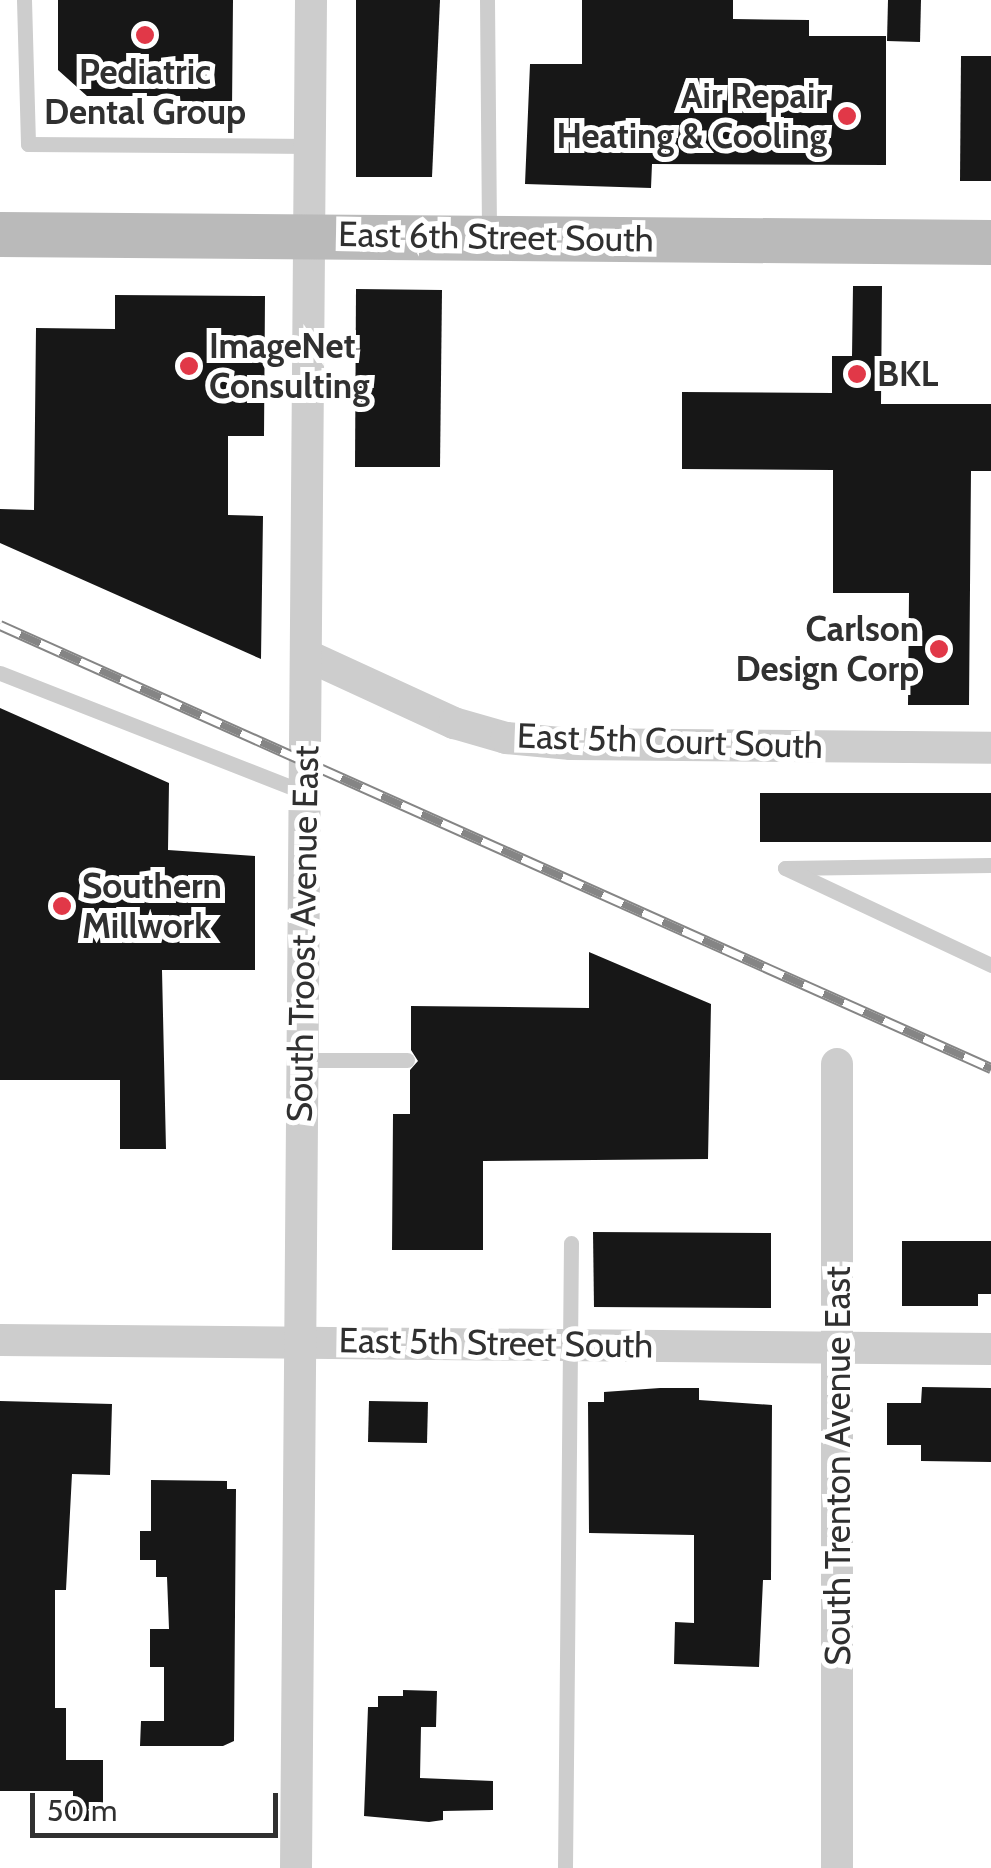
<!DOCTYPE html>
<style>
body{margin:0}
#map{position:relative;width:991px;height:1868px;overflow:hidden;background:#fff;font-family:Cabin,sans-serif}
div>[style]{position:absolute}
.building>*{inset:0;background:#171717}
.lane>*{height:15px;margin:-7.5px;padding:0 7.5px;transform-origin:7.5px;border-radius:7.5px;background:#cdcdcd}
.street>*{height:32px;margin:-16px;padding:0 16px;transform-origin:16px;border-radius:16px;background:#cdcdcd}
.secondary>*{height:45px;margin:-22.5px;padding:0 22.5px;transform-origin:22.5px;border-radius:22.5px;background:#bababa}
.rail>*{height:11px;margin-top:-5.5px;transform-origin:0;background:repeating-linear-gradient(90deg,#fff 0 22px,#858585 0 44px);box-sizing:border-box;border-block:2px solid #858585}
.dots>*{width:28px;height:28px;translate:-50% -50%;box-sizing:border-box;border:5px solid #fff;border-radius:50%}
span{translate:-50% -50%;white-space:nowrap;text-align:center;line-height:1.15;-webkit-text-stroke:10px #fff;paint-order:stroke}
.poi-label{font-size:35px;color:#303030;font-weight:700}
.right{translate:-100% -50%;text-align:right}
.left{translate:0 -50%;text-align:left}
.street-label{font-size:35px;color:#303030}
.scale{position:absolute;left:30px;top:1793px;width:248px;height:45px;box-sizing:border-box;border:5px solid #303030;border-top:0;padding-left:12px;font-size:30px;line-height:35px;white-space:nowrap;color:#303030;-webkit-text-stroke:8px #fff;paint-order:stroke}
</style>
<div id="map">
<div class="building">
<i style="clip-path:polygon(58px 0,233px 0,232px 110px,181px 110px,180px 96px,87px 96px,58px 70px)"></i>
<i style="clip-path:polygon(356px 0,440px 0,432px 177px,356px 177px)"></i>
<i style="clip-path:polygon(582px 0,733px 0,733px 19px,809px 20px,809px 36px,886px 36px,886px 165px,652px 164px,651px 188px,525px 184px,530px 64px,582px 64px)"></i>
<i style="clip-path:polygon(888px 0,921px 0,920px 42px,887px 41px)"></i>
<i style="clip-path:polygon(961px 56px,991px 56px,991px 181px,960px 181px)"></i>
<i style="clip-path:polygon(853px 286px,882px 286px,881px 404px,991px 404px,991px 471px,971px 471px,969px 705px,908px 705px,909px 593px,833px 593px,833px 470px,682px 469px,682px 392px,832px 393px,832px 356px,852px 356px)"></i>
<i style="clip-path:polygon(356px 289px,442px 290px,440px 467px,355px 467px)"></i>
<i style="clip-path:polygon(115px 295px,265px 296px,264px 436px,228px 436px,228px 515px,263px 516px,261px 659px,0 543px,0 509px,34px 510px,36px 328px,115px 329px)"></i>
<i style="clip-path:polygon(0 708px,169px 783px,168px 850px,255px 856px,255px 970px,162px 970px,166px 1149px,120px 1149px,120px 1080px,0 1080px)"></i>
<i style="clip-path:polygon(760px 793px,991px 793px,991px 842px,760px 842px)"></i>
<i style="clip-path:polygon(589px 952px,711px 1004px,708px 1159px,483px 1161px,483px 1250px,392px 1250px,393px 1114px,410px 1114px,410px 1070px,418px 1061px,411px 1050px,411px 1006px,589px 1008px)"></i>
<i style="clip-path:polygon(593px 1232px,771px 1233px,771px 1308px,594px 1307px)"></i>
<i style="clip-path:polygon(902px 1241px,991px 1241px,991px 1294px,978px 1294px,978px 1306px,902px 1306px)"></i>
<i style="clip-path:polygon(922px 1387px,991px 1388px,991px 1462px,921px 1461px,921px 1445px,887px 1445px,887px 1403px,921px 1403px)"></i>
<i style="clip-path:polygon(660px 1388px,699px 1388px,699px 1400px,772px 1405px,771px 1580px,763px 1580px,759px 1667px,674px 1664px,675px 1622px,694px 1623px,694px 1535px,589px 1533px,588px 1402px,604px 1402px,604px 1392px)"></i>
<i style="clip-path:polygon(0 1401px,112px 1404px,110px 1475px,72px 1474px,66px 1590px,55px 1590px,55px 1708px,66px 1708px,66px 1760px,103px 1760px,103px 1821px,73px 1821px,73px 1791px,0 1791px)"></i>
<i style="clip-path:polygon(369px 1401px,428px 1402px,427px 1443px,368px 1442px)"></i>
<i style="clip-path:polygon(151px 1480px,227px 1481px,227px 1489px,236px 1489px,234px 1741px,223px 1746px,140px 1746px,141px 1721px,164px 1721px,164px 1667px,150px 1667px,150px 1629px,169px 1629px,167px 1577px,156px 1577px,156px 1560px,140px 1560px,140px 1531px,151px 1531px)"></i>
<i style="clip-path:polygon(403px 1690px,437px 1691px,436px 1727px,421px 1727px,420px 1778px,493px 1781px,493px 1810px,443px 1811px,443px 1820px,429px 1822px,364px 1816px,368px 1707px,378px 1707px,378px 1696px,403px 1696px)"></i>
</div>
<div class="lane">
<i style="left:24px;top:0;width:144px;rotate:88.4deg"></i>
<i style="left:28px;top:144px;width:282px;rotate:0.4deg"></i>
<i style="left:487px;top:0;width:232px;rotate:89.5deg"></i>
<i style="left:0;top:673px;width:326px;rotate:21.4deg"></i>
<i style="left:991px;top:865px;width:206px;rotate:179.2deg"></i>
<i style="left:785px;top:868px;width:228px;rotate:25.2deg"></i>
<i style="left:302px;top:1060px;width:105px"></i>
<i style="left:565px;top:1868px;width:625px;rotate:-89.45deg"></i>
</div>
<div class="street">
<i style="left:306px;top:655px;width:163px;rotate:24.7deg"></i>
<i style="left:454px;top:723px;width:54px;rotate:16.1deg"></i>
<i style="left:506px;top:738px;width:65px;rotate:5.3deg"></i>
<i style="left:571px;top:744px;width:420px;rotate:0.5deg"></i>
<i style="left:0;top:1340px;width:991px;rotate:0.52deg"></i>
<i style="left:296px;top:1868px;width:1868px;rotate:-89.54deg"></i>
<i style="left:837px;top:1868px;width:804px;rotate:-90deg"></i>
</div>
<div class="secondary">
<i style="left:0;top:234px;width:991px;rotate:0.46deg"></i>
</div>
<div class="rail">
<i style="left:0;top:625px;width:1086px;rotate:24.09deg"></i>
</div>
<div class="dots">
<i style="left:145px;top:35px;background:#e13848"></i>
<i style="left:847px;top:116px;background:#e13848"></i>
<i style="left:189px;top:366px;background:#e13848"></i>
<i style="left:857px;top:374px;background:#e13848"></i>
<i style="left:939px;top:649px;background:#e13848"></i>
<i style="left:62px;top:906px;background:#e13848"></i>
</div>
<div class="poi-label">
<span style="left:145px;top:92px">Pediatric<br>Dental Group</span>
<span class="right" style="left:827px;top:116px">Air Repair<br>Heating &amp; Cooling</span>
<span class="left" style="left:209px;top:366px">ImageNet<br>Consulting</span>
<span class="left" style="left:877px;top:374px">BKL</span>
<span class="right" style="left:919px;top:649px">Carlson<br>Design Corp</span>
<span class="left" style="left:82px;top:906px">Southern<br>Millwork</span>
</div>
<div class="street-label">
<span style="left:496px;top:237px;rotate:1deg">East 6th Street South</span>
<span style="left:670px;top:741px;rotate:2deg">East 5th Court South</span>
<span style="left:303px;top:934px;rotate:-89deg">South Troost Avenue East</span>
<span style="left:496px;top:1343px;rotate:1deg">East 5th Street South</span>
<span style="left:838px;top:1466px;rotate:-90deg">South Trenton Avenue East</span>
</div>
<div class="scale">50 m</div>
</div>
